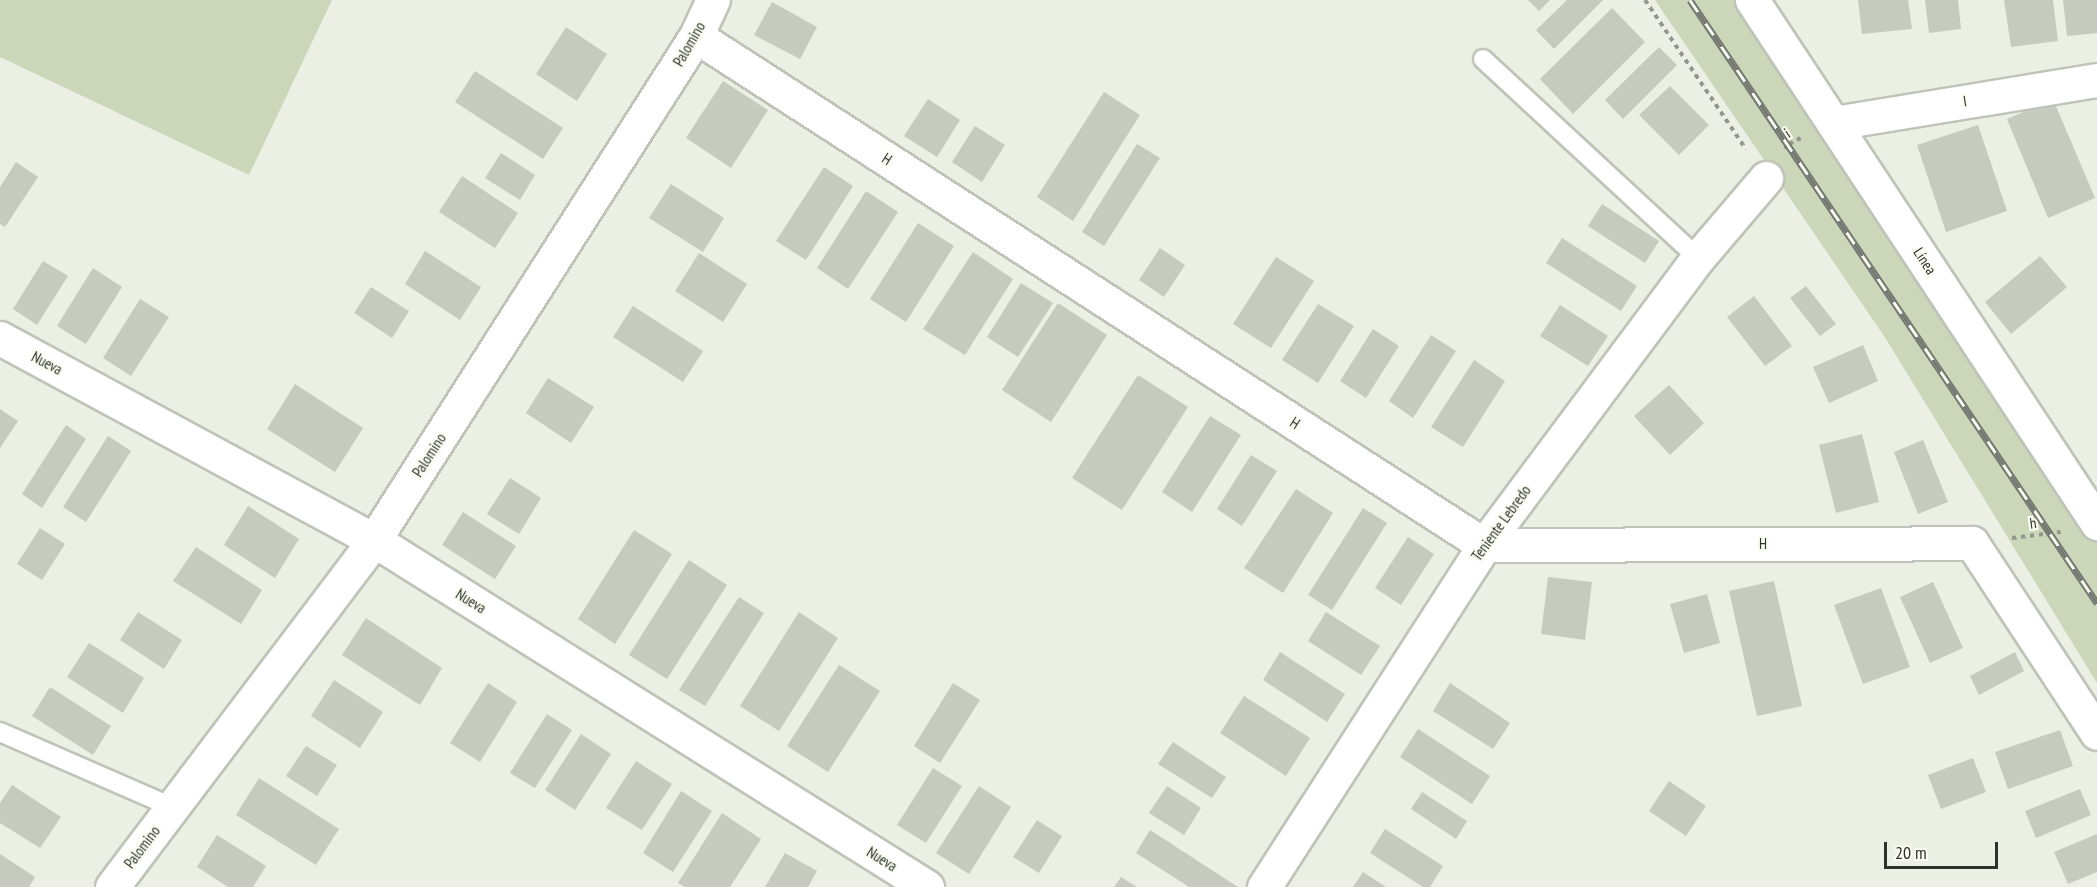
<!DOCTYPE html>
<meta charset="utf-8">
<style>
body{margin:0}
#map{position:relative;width:2097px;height:887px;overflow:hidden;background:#ebefe4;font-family:"PT Sans Narrow",sans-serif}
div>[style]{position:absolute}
.green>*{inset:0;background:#ccd6b9}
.building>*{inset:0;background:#c6cabf}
.path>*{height:4px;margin-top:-2px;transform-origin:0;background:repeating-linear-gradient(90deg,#93968f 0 4.5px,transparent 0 9px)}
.roads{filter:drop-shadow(2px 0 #bfc3b8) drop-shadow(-2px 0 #bfc3b8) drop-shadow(0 2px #bfc3b8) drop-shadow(0 -2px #bfc3b8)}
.service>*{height:18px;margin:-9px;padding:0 9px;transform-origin:9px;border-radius:9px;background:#fff}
.minor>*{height:33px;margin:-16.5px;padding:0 16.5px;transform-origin:16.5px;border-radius:16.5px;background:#fff}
.tertiary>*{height:33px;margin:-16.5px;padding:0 16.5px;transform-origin:16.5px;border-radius:16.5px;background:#fff}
.rail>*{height:7px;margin-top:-3.5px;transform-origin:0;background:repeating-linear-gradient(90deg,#f9fdf1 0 14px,#757871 0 28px);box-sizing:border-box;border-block:2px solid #757871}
span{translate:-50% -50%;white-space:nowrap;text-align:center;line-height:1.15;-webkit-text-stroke:4.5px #f9fdf1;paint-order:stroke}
.street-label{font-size:15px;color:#2f312d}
.scale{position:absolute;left:1884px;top:842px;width:114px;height:27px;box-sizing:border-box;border:3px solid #2f312d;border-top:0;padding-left:8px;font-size:18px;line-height:21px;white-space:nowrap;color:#2f312d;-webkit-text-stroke:4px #f9fdf1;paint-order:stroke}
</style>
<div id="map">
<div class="green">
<i style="clip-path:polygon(0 0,332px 0,249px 175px,0 57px)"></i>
<i style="clip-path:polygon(1655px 0,1755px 0,2097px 518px,2097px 683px,1886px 339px)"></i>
</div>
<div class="building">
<i style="clip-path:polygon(1528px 0,1550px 0,1539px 11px)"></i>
<i style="clip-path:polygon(1567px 0,1603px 0,1554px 49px,1536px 30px)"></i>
<i style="clip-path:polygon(1858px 0,1908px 0,1912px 29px,1862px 34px)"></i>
<i style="clip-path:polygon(1925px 0,1958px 0,1961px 29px,1929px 33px)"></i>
<i style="clip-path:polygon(2004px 0,2053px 0,2058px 41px,2011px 47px)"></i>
<i style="clip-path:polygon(2063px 0,2097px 0,2097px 33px,2067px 36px)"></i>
<i style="clip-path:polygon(772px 2px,817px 27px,800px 59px,754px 35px)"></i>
<i style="clip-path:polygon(1612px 8px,1645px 42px,1573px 114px,1540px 79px)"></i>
<i style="clip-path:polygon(566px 27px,607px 54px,577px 101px,536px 74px)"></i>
<i style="clip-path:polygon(1659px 47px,1677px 65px,1623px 119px,1605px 100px)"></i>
<i style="clip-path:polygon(475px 71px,563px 128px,543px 159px,455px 102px)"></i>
<i style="clip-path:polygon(723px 81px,768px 110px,731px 168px,686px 138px)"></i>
<i style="clip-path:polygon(1670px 86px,1709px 125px,1679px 155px,1639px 115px)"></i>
<i style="clip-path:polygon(1104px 92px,1140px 115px,1073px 221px,1037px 197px)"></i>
<i style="clip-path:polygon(928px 99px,960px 120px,937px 157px,904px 136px)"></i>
<i style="clip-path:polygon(2053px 99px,2095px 198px,2048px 218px,2007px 119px)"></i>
<i style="clip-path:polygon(1978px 125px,2007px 211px,1946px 232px,1917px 145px)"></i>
<i style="clip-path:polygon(975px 126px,1005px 145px,982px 182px,952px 162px)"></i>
<i style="clip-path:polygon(1137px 144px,1160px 158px,1104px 246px,1082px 232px)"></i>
<i style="clip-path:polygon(501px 153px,535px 175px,520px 200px,485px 178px)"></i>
<i style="clip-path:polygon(16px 162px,38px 177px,5px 227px,0 224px,0 187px)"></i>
<i style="clip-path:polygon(824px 167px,853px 186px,806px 260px,776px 241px)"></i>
<i style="clip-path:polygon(462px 176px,518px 213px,495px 248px,439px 212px)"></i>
<i style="clip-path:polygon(671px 184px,724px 218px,703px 252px,649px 218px)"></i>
<i style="clip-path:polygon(866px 191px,898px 212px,848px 289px,817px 268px)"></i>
<i style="clip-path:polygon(1602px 204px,1659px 241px,1645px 263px,1588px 226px)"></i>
<i style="clip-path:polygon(918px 223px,954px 246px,906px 322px,870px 299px)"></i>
<i style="clip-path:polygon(1562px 238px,1637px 286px,1621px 311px,1546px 263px)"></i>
<i style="clip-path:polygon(1160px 248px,1185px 265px,1164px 297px,1139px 280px)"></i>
<i style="clip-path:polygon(425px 251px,481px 287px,460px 320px,405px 284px)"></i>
<i style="clip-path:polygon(973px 252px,1013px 279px,965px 355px,923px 329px)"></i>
<i style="clip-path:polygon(699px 253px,747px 284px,723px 322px,675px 291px)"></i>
<i style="clip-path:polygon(2040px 256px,2067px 287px,2011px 334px,1985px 302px)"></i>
<i style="clip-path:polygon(1276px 257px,1314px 281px,1271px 348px,1233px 324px)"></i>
<i style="clip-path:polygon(43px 261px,68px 276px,37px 325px,13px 309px)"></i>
<i style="clip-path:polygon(93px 268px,122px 287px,86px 344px,57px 326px)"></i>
<i style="clip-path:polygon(1021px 283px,1053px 303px,1018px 357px,987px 337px)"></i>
<i style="clip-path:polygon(1806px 286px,1836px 324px,1820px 336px,1790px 298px)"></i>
<i style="clip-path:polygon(371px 287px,409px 311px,392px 338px,354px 313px)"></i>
<i style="clip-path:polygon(1754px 296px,1792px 346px,1765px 366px,1727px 317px)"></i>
<i style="clip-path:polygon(140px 299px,169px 317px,131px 376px,103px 358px)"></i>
<i style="clip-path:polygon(1058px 303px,1107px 335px,1051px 422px,1002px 390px)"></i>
<i style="clip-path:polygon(1318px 304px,1354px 326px,1318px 383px,1282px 360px)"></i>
<i style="clip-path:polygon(1560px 305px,1608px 336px,1588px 366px,1540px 336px)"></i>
<i style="clip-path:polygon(633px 306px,703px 351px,683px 382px,613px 337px)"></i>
<i style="clip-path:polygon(1373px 329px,1399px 346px,1366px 398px,1340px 381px)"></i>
<i style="clip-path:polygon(1431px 335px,1456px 351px,1413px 418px,1389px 401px)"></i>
<i style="clip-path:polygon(1863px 345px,1878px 381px,1829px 403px,1813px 367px)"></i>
<i style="clip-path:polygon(1474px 360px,1505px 381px,1463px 447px,1431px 427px)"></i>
<i style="clip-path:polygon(1138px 375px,1188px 407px,1122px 510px,1072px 478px)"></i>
<i style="clip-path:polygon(548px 378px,594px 407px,571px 443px,526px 413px)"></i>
<i style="clip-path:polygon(295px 384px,363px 428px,335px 472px,267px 429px)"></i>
<i style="clip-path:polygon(1669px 385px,1704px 423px,1670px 455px,1634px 416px)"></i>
<i style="clip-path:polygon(0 409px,18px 421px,0 448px)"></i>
<i style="clip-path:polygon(1210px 416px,1241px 435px,1192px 512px,1162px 492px)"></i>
<i style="clip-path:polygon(66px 425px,86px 439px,42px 508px,22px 494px)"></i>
<i style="clip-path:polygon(1862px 434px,1879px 502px,1836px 513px,1819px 445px)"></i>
<i style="clip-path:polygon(108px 436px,131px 451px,86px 522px,63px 507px)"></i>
<i style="clip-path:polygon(1923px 440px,1948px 502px,1918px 514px,1894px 452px)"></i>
<i style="clip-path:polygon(1251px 455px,1277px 471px,1242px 526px,1217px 509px)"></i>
<i style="clip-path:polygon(510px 478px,541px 498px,519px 534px,487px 514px)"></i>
<i style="clip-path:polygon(1296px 489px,1333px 513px,1283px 593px,1244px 568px)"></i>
<i style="clip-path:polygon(248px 506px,299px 539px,275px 578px,224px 545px)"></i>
<i style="clip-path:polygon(1363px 508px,1387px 523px,1332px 610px,1308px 595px)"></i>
<i style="clip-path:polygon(463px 512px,516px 546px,495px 579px,442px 545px)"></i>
<i style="clip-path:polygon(40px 528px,65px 544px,42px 580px,17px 564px)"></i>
<i style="clip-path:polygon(634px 530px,672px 554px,615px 644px,578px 619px)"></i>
<i style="clip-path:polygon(1408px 537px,1434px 554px,1401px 605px,1375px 588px)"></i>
<i style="clip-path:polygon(196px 547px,262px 590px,241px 624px,173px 581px)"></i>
<i style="clip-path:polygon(689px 560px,727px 585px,667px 679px,629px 655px)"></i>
<i style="clip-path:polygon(1548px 577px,1592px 582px,1585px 640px,1541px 634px)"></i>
<i style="clip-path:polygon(1774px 581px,1802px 706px,1757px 716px,1729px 591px)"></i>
<i style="clip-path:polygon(1933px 582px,1963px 648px,1930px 663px,1900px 597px)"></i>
<i style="clip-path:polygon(1881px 588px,1910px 667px,1863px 684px,1834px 605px)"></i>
<i style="clip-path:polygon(1707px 594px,1720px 643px,1684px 653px,1670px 604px)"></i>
<i style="clip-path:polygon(739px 597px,764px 613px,705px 706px,679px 690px)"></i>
<i style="clip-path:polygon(138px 612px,182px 640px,164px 669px,120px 640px)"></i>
<i style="clip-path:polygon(799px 612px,838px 638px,779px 731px,740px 706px)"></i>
<i style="clip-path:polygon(1326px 612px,1380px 646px,1361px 675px,1308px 641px)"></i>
<i style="clip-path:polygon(366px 618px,442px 668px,420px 705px,342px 655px)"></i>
<i style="clip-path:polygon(89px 643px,144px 678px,123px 713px,67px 677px)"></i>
<i style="clip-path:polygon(1280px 652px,1345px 694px,1327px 722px,1263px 680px)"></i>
<i style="clip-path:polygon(2015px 652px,2024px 671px,1979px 695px,1970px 676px)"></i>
<i style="clip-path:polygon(839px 665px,880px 691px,828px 772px,787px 746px)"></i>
<i style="clip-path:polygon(334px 680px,383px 712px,360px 748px,311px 716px)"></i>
<i style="clip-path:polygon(488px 683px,517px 702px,480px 762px,450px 743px)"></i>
<i style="clip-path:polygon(953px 683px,980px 700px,940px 763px,914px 746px)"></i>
<i style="clip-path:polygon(1450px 683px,1510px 723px,1493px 749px,1433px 711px)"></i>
<i style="clip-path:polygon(50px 687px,111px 726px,93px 755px,32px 716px)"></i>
<i style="clip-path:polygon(1244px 696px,1310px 738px,1286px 776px,1220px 733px)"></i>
<i style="clip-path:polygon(547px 714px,572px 730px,535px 788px,510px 773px)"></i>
<i style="clip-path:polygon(1418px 729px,1490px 776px,1472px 804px,1400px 757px)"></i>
<i style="clip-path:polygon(2060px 730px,2073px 766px,2008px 789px,1995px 752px)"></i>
<i style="clip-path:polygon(581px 734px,611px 754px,575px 810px,545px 790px)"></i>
<i style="clip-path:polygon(1173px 742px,1226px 777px,1212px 798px,1158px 764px)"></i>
<i style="clip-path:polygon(306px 746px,337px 765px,317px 796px,286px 776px)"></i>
<i style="clip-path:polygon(1973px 758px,1986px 792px,1941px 809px,1928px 775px)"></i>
<i style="clip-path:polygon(636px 761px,672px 784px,642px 830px,606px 808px)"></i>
<i style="clip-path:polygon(933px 768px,962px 786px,926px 843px,897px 825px)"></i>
<i style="clip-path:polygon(259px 778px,339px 829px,316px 865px,236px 815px)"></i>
<i style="clip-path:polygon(1669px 781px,1706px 806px,1686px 836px,1649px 811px)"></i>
<i style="clip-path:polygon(12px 785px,61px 817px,40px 848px,0 823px,0 803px)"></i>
<i style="clip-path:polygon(979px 786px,1011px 807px,969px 874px,936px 853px)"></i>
<i style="clip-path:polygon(1167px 786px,1201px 808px,1184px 835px,1149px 813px)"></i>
<i style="clip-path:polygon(2080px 789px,2091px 815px,2036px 838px,2025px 811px)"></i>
<i style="clip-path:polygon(681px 791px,712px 811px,673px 872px,643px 853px)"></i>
<i style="clip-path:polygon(1422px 792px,1467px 821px,1456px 839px,1411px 809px)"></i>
<i style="clip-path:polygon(722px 813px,761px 839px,730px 887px,685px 887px,678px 883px)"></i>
<i style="clip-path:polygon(1037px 820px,1062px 836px,1039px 873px,1013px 857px)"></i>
<i style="clip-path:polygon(1385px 829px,1443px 866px,1430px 887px,1423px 887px,1370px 853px)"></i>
<i style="clip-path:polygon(1150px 830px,1238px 887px,1189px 887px,1136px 853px)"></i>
<i style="clip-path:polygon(2097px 834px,2097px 872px,2068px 884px,2054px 852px)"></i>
<i style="clip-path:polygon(217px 835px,266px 866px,253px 887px,228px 887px,197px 867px)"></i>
<i style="clip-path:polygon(785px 853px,817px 871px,808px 887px,765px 887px)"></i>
<i style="clip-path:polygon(0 854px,35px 877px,29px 887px,0 887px)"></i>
<i style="clip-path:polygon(1363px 872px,1386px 887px,1353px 887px)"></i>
<i style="clip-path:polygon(1121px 877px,1137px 887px,1114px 887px)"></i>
</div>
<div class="path">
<i style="left:1645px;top:0;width:180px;rotate:55.9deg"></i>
<i style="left:1785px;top:149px;width:6px;rotate:-51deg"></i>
<i style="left:1789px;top:144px;width:13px;rotate:-27deg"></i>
<i style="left:2012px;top:538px;width:49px;rotate:-7deg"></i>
</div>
<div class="roads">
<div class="service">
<i style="left:1483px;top:59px;width:293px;rotate:42.8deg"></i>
<i style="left:0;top:732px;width:188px;rotate:23.6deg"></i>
</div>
<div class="minor">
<i style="left:1752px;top:0;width:627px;rotate:56.59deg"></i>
<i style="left:696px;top:36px;width:938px;rotate:32.86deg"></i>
<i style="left:1484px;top:545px;width:488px;rotate:-0.2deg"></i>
<i style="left:1972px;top:543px;width:227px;rotate:56.7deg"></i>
<i style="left:1834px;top:123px;width:266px;rotate:-9.3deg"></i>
<i style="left:0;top:338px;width:425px;rotate:28.4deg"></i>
<i style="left:374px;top:540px;width:653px;rotate:32.11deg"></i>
<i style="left:1264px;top:887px;width:407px;rotate:-57.2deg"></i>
<i style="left:1484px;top:545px;width:358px;rotate:-53.3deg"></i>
<i style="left:1698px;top:258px;width:105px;rotate:-49.6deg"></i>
</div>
<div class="tertiary">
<i style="left:112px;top:887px;width:435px;rotate:-52.9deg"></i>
<i style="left:374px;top:540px;width:598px;rotate:-57.43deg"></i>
<i style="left:696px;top:36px;width:40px;rotate:-65deg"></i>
</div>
</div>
<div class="rail">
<i style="left:1690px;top:0;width:728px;rotate:55.98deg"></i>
</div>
<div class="street-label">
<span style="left:689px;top:44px;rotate:-60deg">Palomino</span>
<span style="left:1965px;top:101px;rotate:-9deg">I</span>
<span style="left:1787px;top:133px;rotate:-34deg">i</span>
<span style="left:887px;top:159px;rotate:33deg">H</span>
<span style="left:1925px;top:261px;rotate:57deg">Línea</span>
<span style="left:47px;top:363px;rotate:28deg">Nueva</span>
<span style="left:1295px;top:423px;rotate:33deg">H</span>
<span style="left:429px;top:455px;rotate:-57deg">Palomino</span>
<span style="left:1501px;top:523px;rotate:-54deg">Teniente Lebredo</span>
<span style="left:2033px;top:523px;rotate:-8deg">h</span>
<span style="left:1763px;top:544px">H</span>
<span style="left:471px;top:601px;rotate:32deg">Nueva</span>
<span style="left:142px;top:847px;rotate:-53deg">Palomino</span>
<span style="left:882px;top:859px;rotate:32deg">Nueva</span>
</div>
<div class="scale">20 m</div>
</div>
